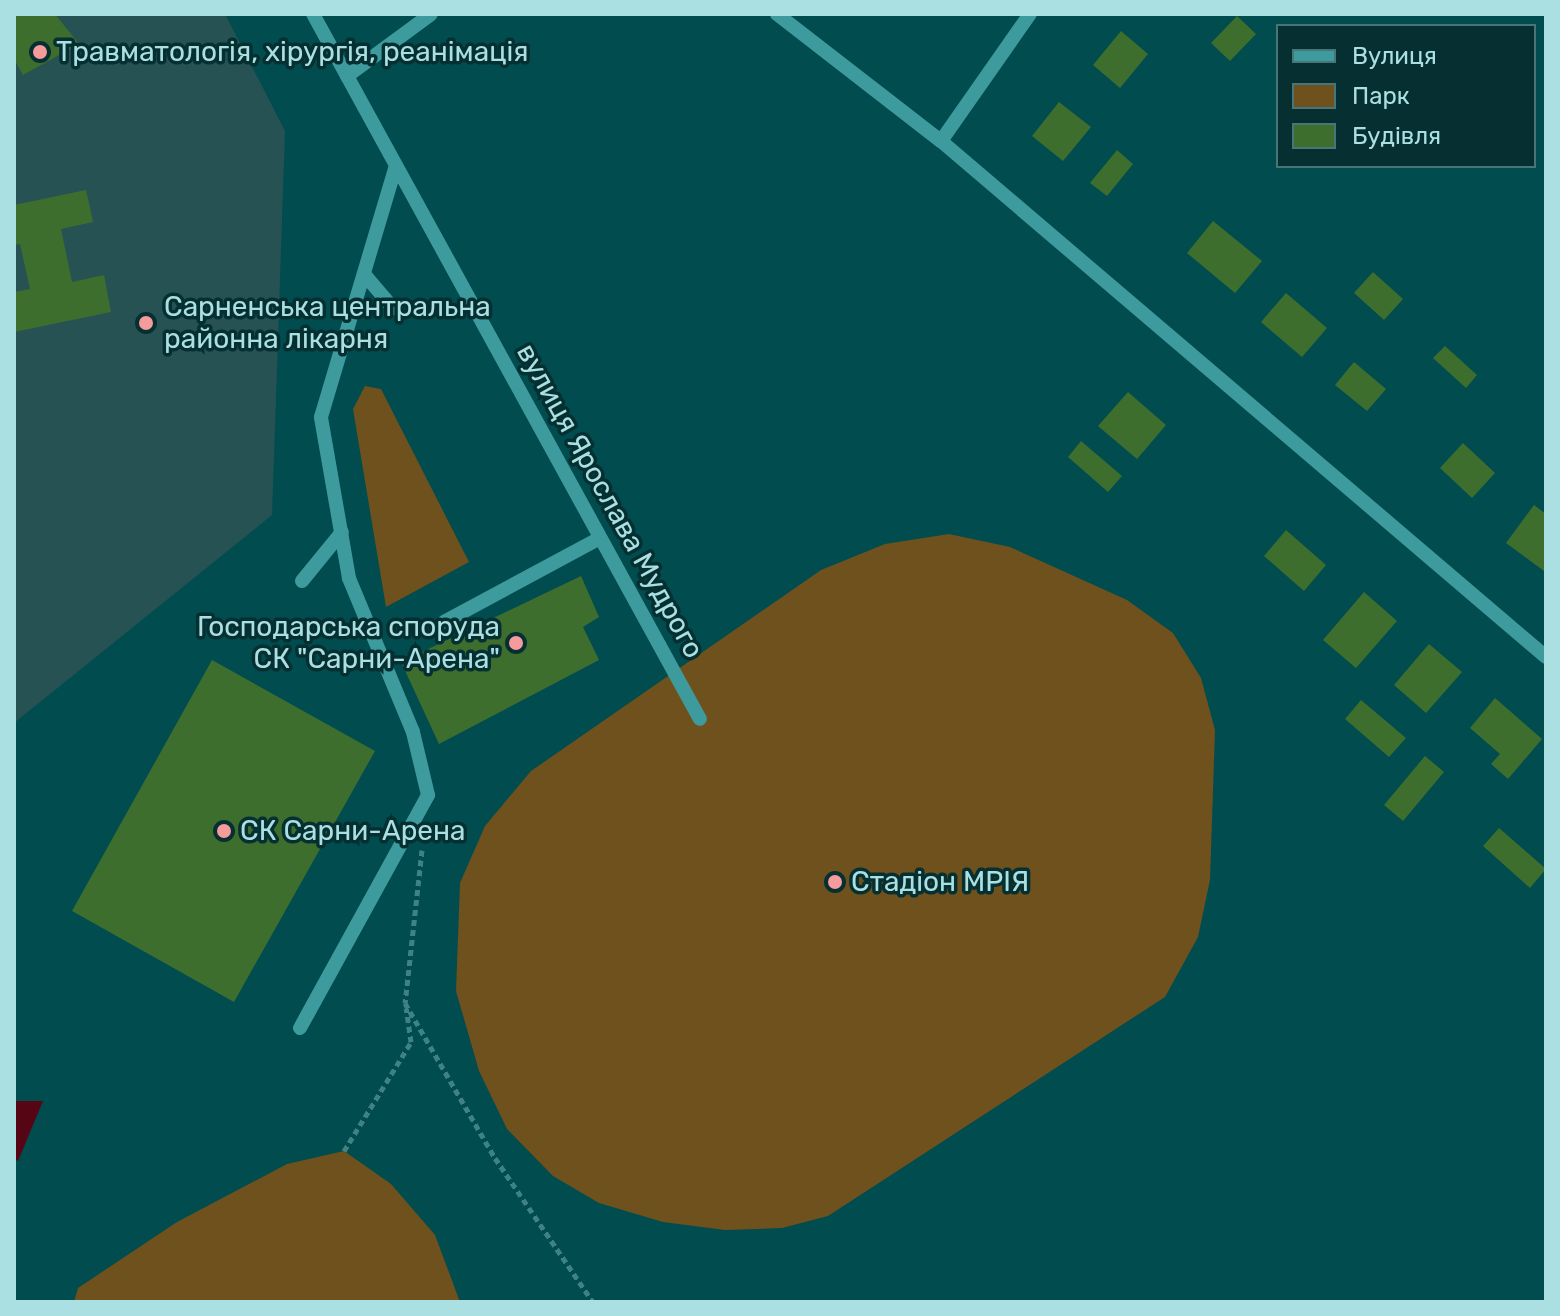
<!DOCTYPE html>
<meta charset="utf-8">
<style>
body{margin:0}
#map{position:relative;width:1560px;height:1316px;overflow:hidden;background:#004c4f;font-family:Rubik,sans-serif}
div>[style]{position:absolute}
.built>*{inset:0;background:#275253}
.green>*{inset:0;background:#6e511c}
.water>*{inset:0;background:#560514}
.building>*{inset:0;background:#3e6e2e}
.path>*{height:5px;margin-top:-2.5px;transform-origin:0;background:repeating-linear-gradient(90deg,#3f8285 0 6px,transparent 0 10px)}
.minor>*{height:14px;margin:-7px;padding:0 7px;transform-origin:7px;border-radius:7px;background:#3d9b9e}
.dots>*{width:22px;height:22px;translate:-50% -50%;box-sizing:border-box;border:4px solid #062f31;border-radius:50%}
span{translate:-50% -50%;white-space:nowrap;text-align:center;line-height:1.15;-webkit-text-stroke:7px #062f31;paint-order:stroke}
.poi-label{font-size:28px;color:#abe0e2}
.left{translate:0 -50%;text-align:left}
.right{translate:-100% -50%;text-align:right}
.street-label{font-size:28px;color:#abe0e2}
.frame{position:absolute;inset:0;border:16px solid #abe0e2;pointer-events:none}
.legend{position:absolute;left:1276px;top:24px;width:260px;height:144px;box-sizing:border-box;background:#062f31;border:2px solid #487678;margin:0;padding:10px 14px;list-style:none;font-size:24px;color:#abe0e2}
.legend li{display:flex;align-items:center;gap:16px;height:40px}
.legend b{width:40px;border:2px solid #487678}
</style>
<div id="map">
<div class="built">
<i style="clip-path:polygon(14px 14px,225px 14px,285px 131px,272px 515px,14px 723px)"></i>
</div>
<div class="green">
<i style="clip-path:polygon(365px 386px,381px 389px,469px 562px,386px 607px,353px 409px)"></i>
<i style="clip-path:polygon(949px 534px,1010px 547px,1127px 600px,1173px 633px,1201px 678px,1215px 730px,1210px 880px,1198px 937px,1165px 997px,828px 1216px,782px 1228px,725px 1230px,663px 1222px,599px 1203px,553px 1176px,507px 1129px,479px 1071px,456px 991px,460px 883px,485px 826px,531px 771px,821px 570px,885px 544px)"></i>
<i style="clip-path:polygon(344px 1151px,391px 1184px,435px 1235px,460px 1302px,74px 1302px,78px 1288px,177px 1222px,287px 1164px)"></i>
</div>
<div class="water">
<i style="clip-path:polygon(14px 1101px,43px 1101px,18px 1161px,14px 1159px)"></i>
</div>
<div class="building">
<i style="clip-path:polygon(14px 14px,55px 14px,79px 44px,23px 75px,14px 59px)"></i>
<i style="clip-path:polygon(1237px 16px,1256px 34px,1230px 61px,1211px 43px)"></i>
<i style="clip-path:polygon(1121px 31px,1148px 54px,1120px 88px,1093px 65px)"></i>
<i style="clip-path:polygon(1059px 102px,1091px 127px,1063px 161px,1032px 136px)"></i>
<i style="clip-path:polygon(1117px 150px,1133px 164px,1107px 196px,1090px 183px)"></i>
<i style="clip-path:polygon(86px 190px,93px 222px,61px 229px,72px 282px,104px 275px,111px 312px,14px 332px,14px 292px,30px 289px,20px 244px,14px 245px,14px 205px)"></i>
<i style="clip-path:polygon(1213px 221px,1262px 261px,1235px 293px,1187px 253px)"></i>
<i style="clip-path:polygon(1373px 272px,1403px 299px,1384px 320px,1354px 293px)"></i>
<i style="clip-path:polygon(1286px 293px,1327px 328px,1302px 357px,1261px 322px)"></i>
<i style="clip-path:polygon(1445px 346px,1477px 375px,1466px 388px,1433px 358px)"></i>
<i style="clip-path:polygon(1354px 362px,1386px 389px,1367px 411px,1335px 385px)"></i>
<i style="clip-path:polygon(1128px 392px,1166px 425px,1137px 459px,1098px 426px)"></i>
<i style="clip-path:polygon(1081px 441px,1122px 476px,1108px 492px,1068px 457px)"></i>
<i style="clip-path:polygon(1463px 443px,1495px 473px,1472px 498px,1440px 468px)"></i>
<i style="clip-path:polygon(1534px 505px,1546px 514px,1544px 571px,1506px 543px)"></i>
<i style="clip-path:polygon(1286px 530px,1326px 565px,1304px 591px,1264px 556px)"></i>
<i style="clip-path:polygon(581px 576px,599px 617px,583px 627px,599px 660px,439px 744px,401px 662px)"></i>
<i style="clip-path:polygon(1364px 592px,1397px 621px,1356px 668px,1323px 640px)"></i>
<i style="clip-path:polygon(1429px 644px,1462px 672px,1426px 713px,1394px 685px)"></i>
<i style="clip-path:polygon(212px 660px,375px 751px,234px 1002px,72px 911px)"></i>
<i style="clip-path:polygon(1495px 698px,1542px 739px,1508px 779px,1491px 764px,1500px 754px,1470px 728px)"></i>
<i style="clip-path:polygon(1361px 700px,1406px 738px,1389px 757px,1345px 719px)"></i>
<i style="clip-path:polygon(1425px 756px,1444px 772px,1403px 821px,1384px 805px)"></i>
<i style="clip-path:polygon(1499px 828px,1546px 869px,1530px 888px,1483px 846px)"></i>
</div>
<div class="path">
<i style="left:422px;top:850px;width:154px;rotate:96.3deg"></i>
<i style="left:405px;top:1003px;width:179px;rotate:59.9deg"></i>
<i style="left:495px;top:1158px;width:174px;rotate:55.8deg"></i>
<i style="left:344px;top:1151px;width:128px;rotate:-58.4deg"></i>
<i style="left:411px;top:1042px;width:34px;rotate:-98deg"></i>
</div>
<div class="minor">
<i style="left:313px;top:14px;width:804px;rotate:61.24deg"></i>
<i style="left:777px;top:14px;width:207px;rotate:37.8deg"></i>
<i style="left:941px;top:141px;width:795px;rotate:40.46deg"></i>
<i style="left:347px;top:76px;width:104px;rotate:-36.4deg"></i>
<i style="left:941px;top:141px;width:155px;rotate:-55deg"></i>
<i style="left:364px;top:274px;width:45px;rotate:49.5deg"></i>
<i style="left:302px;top:581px;width:63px;rotate:-50.8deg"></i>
<i style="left:444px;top:622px;width:177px;rotate:-28.3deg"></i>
<i style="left:300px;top:1028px;width:266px;rotate:-61.2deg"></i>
<i style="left:428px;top:795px;width:65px;rotate:-103.4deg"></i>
<i style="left:413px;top:732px;width:167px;rotate:-112.6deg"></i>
<i style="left:349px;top:578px;width:163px;rotate:-99.9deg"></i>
<i style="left:321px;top:417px;width:262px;rotate:-73.4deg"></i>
</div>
<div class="dots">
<i style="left:40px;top:52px;background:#f59b9c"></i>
<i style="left:146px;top:323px;background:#f59b9c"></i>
<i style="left:516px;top:643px;background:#f59b9c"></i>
<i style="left:224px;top:831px;background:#f59b9c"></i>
<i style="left:835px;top:882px;background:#f59b9c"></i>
</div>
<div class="poi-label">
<span class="left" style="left:56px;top:52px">Травматологія, хірургія, реанімація</span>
<span class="left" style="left:164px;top:323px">Сарненська центральна<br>районна лікарня</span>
<span class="right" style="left:500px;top:643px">Господарська споруда<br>СК "Сарни-Арена"</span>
<span class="left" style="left:240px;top:831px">СК Сарни-Арена</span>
<span class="left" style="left:851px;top:882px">Стадіон МРІЯ</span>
</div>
<div class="street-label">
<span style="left:610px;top:501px;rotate:61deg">вулиця Ярослава Мудрого</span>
</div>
<div class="frame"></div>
<ul class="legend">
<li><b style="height:10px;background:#3d9b9e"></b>Вулиця</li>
<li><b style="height:22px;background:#6e511c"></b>Парк</li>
<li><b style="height:22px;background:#3e6e2e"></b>Будівля</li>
</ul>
</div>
